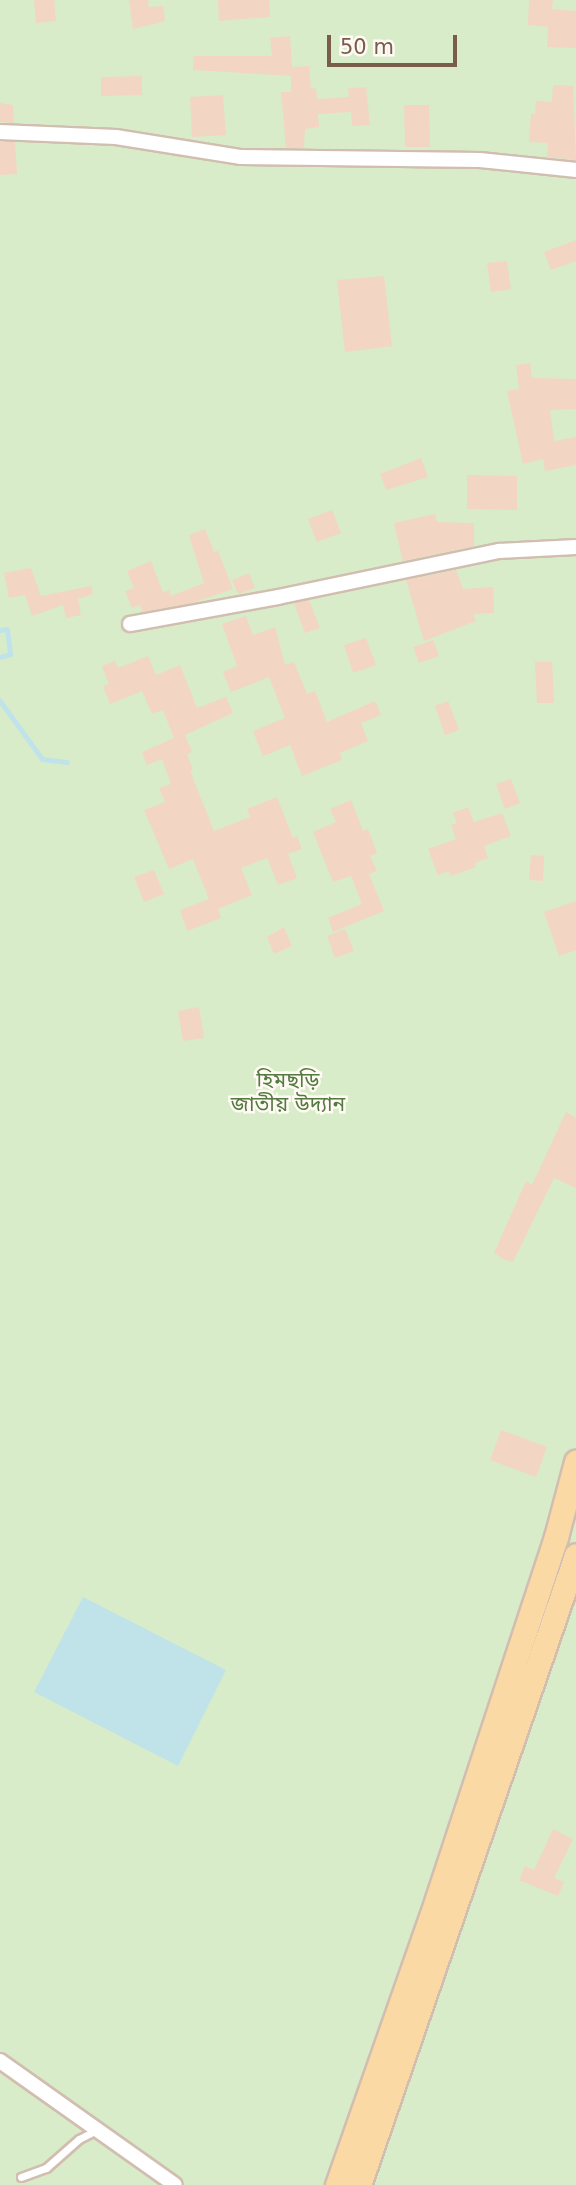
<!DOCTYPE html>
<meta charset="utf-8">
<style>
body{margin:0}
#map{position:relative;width:576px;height:2185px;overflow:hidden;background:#fdf6ec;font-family:"DejaVu Sans","Noto Sans Bengali",sans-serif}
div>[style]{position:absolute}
.green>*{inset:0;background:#d8ecc9}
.water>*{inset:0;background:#bfe3e8}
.stream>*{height:5px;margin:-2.5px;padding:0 2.5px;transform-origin:2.5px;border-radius:2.5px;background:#bfe3e8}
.building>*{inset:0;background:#f3d5c3}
.roads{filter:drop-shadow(2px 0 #d1beb0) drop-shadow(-2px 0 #d1beb0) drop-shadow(0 2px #d1beb0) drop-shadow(0 -2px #d1beb0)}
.lane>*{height:7px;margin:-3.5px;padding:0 3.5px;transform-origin:3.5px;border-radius:3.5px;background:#fff}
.street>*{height:14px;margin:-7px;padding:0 7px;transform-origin:7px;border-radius:7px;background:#fff}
.primary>*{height:23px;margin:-11.5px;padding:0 11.5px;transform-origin:11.5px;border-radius:11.5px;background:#fbd9a5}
span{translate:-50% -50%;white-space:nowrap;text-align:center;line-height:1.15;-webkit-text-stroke:5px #fffaf3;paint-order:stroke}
.park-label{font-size:21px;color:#537a41}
.scale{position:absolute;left:327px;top:35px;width:130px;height:32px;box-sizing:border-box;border:4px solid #7a5c4d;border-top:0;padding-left:9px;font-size:21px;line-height:24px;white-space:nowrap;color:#7a5c4d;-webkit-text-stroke:5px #fffaf3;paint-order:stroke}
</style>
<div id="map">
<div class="green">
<i style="clip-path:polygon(0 0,576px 0,576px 2185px,0 2185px)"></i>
</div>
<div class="water">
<i style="clip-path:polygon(83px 1597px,226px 1670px,178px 1766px,34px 1692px)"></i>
</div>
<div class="stream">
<i style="left:0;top:630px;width:7px;rotate:-8deg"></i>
<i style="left:7px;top:629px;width:25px;rotate:83deg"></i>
<i style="left:10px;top:654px;width:10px;rotate:163deg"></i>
<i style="left:0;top:701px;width:72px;rotate:54.1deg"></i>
<i style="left:42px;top:759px;width:25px;rotate:7deg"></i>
</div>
<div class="building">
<i style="clip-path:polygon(34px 0,54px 0,56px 21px,36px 23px)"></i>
<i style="clip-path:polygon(129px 0,148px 0,149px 7px,163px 6px,165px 21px,133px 29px)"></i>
<i style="clip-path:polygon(218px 0,269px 0,270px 17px,219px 21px)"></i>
<i style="clip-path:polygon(529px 0,553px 0,552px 9px,576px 11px,576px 48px,547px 47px,548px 27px,528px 25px)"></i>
<i style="clip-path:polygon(290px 36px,292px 67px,309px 66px,311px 89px,316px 88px,317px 99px,349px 97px,348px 88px,366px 87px,370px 125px,352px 126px,351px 112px,318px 114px,319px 127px,305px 129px,304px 148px,286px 148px,281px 92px,291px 92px,291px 76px,193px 70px,194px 56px,272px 56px,270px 38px)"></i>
<i style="clip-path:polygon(142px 76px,142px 95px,101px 96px,101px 77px)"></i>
<i style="clip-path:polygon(553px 85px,573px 86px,576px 160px,547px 157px,548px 143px,529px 142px,531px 114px,535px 114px,536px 101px,552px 102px)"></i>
<i style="clip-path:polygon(223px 95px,226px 135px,192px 137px,190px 97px)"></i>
<i style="clip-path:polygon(0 103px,13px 105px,14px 123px,0 122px)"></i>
<i style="clip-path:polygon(404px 105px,429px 105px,430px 147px,405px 147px)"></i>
<i style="clip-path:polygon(0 142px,15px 142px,17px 174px,0 175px)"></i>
<i style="clip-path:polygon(576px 240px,576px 261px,551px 270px,544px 252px)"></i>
<i style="clip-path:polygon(507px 261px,511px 289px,491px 292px,487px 263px)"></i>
<i style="clip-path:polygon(384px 276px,392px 346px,345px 352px,337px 280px)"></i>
<i style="clip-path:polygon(530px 363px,532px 378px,576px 379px,576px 409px,550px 410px,554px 441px,576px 437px,576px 465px,545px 471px,543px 459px,523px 464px,507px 391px,519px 389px,516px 365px)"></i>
<i style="clip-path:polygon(421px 458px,428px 477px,386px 490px,380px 474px)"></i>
<i style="clip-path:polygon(467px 475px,517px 476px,517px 510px,467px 509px)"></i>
<i style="clip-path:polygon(332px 510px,341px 533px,317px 542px,308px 519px)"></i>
<i style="clip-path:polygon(435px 514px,437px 522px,474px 523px,474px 546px,403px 561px,394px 523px)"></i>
<i style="clip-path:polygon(205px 529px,214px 552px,218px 551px,233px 589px,192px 603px,142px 612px,140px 605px,132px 608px,125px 591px,134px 588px,127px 571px,151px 561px,163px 593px,169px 590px,171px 596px,204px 583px,189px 535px)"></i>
<i style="clip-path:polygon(31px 568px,41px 596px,91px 586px,93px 594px,78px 599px,81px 615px,66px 618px,63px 605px,32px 616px,25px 595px,9px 598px,4px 573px)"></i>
<i style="clip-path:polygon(456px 570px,463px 589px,493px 587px,494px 613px,473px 614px,476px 621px,424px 641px,406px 580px)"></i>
<i style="clip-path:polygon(249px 573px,255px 588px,238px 594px,232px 580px)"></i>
<i style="clip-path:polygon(309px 600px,320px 628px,305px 633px,294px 603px)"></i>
<i style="clip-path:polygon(246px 616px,253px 635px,275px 627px,285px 665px,294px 662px,307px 694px,315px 691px,327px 722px,375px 701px,381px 715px,361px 723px,368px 741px,340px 753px,342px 760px,302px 776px,290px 745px,263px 756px,253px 731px,285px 718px,269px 677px,231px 692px,223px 672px,237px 666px,222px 624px)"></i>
<i style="clip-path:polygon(366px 638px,376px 665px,353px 673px,344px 645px)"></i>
<i style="clip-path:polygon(433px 640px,439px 656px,419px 663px,413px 647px)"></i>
<i style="clip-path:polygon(148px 656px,156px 675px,180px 665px,197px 708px,226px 697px,233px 713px,185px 735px,192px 752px,187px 754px,193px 770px,190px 771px,214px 831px,250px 817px,247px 809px,277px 797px,293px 838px,297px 836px,302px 849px,288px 854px,297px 878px,278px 885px,267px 858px,241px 868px,252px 895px,218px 909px,221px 918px,187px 931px,180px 910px,209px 899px,193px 859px,169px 869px,144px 810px,165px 802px,159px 788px,171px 784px,162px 759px,147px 765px,142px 752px,174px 738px,163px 710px,152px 714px,142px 691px,110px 704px,103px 686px,109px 684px,102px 666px,115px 661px,118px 668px)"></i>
<i style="clip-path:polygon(535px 662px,552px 662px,554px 703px,537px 703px)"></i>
<i style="clip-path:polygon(448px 701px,459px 730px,445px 735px,435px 706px)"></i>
<i style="clip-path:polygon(511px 779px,520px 803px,505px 809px,496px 784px)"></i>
<i style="clip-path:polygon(351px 800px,363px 831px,368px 829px,377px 853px,370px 856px,377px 871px,369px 874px,384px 911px,333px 932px,328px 918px,362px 904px,351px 876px,333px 882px,313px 832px,336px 822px,330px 809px)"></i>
<i style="clip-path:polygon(468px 807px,474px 822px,502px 813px,511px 836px,484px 846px,488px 858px,475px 863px,476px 867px,451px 876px,449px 871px,438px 875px,428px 849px,456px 839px,451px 825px,457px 823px,453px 813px)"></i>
<i style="clip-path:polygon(531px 855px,544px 856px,543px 881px,529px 880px)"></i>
<i style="clip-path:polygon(154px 870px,164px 894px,144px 902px,134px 877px)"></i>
<i style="clip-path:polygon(576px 901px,576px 950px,559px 956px,544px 912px)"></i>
<i style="clip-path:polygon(284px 927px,292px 946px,274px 954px,267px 937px)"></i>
<i style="clip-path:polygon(345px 929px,354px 951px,335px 958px,327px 936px)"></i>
<i style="clip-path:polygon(199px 1007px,204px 1038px,183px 1041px,178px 1011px)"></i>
<i style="clip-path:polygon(566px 1112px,576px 1118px,576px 1188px,554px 1178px,513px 1262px,503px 1259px,494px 1253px,526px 1181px,532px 1185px)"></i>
<i style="clip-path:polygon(501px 1430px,547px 1447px,536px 1477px,490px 1460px)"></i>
<i style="clip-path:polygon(553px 1829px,573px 1839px,554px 1878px,564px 1882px,558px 1896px,519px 1880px,525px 1866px,534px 1870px)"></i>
</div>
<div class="roads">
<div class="lane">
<i style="left:21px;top:2177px;width:27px;rotate:-20deg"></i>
<i style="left:46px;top:2168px;width:44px;rotate:-41.3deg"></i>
<i style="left:79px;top:2139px;width:20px;rotate:-27deg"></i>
</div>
<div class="street">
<i style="left:0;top:132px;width:116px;rotate:2.5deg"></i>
<i style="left:116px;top:137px;width:127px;rotate:9.1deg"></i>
<i style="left:241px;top:157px;width:239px;rotate:0.7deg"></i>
<i style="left:480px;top:160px;width:97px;rotate:5.9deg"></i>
<i style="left:130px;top:624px;width:150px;rotate:-10.3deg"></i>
<i style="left:278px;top:597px;width:226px;rotate:-11.8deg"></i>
<i style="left:499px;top:551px;width:77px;rotate:-3deg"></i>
<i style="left:0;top:2061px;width:214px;rotate:35.3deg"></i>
</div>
<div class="primary">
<i style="left:337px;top:2185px;width:303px;rotate:-70.7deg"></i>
<i style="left:437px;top:1899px;width:381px;rotate:-71.8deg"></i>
<i style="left:556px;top:1537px;width:78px;rotate:-75.1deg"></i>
<i style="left:359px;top:2185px;width:666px;rotate:-70.99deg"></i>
</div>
</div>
<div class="park-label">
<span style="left:288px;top:1092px">হিমছড়ি<br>জাতীয় উদ্যান</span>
</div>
<div class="scale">50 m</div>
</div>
